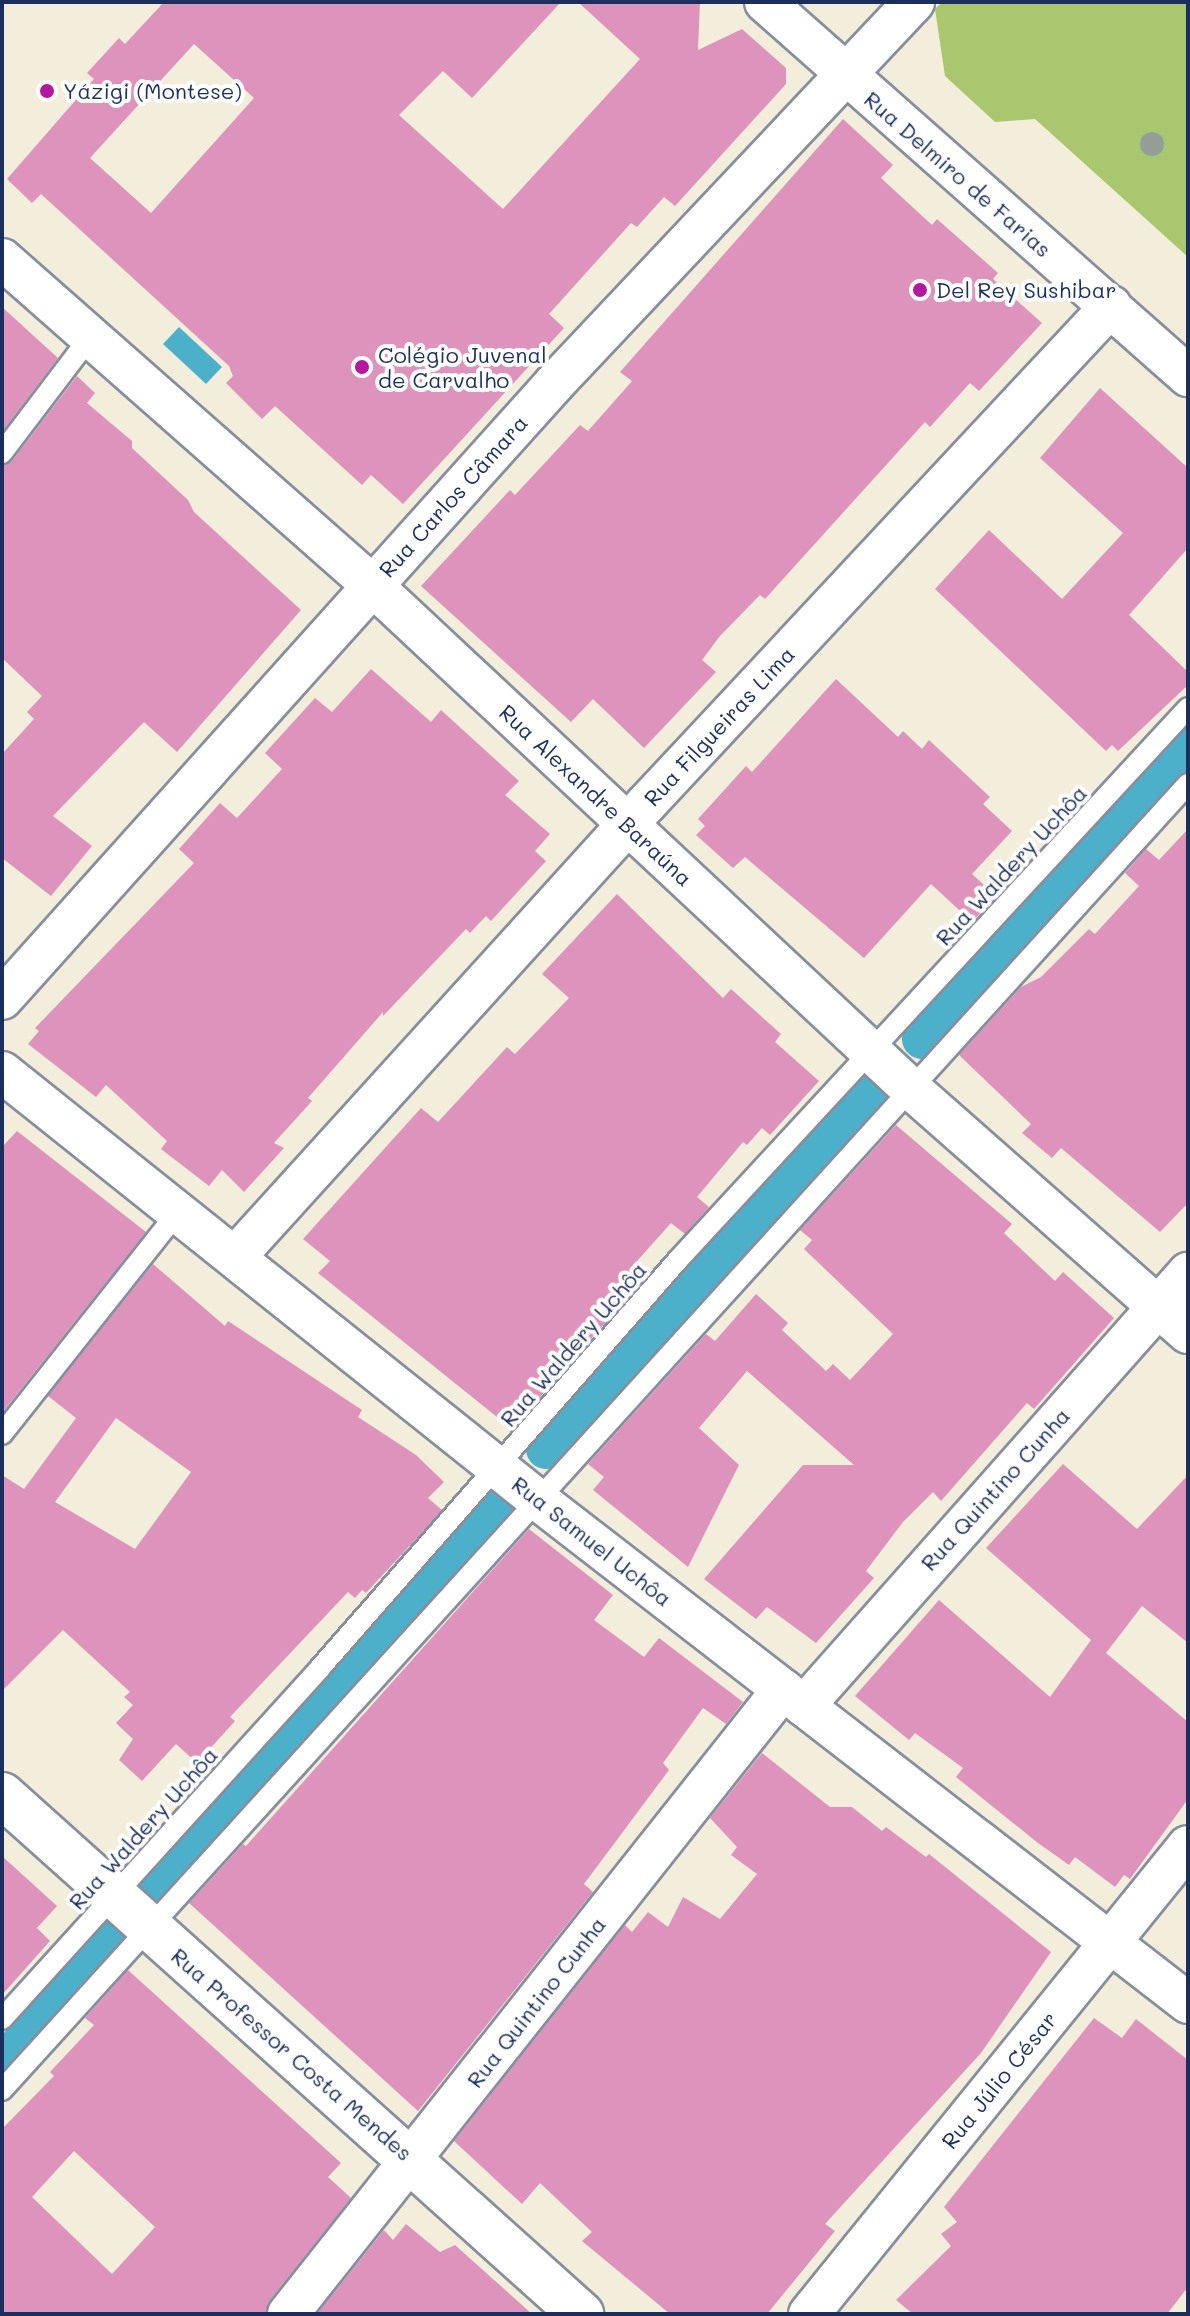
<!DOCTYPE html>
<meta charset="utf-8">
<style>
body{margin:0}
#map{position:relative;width:1190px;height:2316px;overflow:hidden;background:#f3eedc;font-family:Mali,sans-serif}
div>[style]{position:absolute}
.green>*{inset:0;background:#a8c76f}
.water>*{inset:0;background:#4cb0cb}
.canal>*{height:40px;margin:-20px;padding:0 20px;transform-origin:20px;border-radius:20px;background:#4cb0cb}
.building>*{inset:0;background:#de93bd}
.roads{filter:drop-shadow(2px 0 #878e9d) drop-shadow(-2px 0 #878e9d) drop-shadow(0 2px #878e9d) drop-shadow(0 -2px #878e9d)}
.lane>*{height:20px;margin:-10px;padding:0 10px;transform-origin:10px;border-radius:10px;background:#fff}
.street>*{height:40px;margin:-20px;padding:0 20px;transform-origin:20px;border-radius:20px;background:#fff}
.secondary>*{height:44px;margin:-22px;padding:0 22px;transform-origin:22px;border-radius:22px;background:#fff}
.trees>*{width:24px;height:24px;margin:-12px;border-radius:50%;background:#939e99}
.dots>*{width:22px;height:22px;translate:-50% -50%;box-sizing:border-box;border:4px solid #fff;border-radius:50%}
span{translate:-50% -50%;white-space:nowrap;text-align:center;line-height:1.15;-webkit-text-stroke:8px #fff;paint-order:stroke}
.poi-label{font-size:22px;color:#1b2f5e}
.left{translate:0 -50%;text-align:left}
.street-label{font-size:22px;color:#1b2f5e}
.frame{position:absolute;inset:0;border:4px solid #1b2f5e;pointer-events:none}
</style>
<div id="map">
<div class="green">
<i style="clip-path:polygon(942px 2px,1188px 2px,1188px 257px,1035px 119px,995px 122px,945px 76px,935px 9px)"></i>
</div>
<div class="water">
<i style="clip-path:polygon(179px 327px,222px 367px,206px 384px,163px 344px)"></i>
</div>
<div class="canal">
<i style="left:922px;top:1039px;width:395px;rotate:-47.7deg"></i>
<i style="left:546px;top:1449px;width:478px;rotate:-47.5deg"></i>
<i style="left:160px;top:1886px;width:502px;rotate:-48.56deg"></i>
<i style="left:2px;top:2066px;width:176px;rotate:-49.6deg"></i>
</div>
<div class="building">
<i style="clip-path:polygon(evenodd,164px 2px,561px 2px,472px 98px,443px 71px,399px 115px,503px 209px,640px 59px,578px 2px,700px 2px,698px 50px,742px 29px,786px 68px,786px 84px,675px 206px,664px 197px,637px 227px,631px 223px,549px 314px,564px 328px,403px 504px,371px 475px,362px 485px,275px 406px,262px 419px,226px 383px,233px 376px,229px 366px,41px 194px,32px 203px,7px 179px,94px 79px,87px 73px,119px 38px,125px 44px,164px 2px,194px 44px,254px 98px,151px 213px,90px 158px,194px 44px)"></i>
<i style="clip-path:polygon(843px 119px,893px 165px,881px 178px,932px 225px,937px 219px,998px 273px,993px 279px,1042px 323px,979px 391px,970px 383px,930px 427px,925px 422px,765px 599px,760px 595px,720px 636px,702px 660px,716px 672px,644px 748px,593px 699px,571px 722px,421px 586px,510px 490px,515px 495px,580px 425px,588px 431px,632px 381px,620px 372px)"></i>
<i style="clip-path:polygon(2px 307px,58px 358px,2px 432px)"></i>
<i style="clip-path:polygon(77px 376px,95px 393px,87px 403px,132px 441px,132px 448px,188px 500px,194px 512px,301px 610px,177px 752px,144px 722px,53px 816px,92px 846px,51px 896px,2px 858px,2px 754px,34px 719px,27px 712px,42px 696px,2px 658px,2px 466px,12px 461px)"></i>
<i style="clip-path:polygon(1100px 388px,1188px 468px,1188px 548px,1129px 615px,1188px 672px,1188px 685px,1118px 751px,1112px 745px,1106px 751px,935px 589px,989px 530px,1062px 599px,1123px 533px,1040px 458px)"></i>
<i style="clip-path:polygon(371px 669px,431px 722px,441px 710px,519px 781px,505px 795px,550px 834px,535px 851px,546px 861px,491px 921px,486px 916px,470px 933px,466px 929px,383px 1016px,383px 1012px,308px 1098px,312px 1101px,274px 1143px,284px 1148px,244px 1192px,222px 1170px,209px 1186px,161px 1149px,167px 1141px,106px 1085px,96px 1097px,28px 1044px,39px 1031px,35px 1028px,194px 863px,179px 849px,220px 803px,237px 818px,282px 769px,265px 753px,315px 698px,332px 712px)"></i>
<i style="clip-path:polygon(836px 679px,898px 737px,903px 731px,922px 749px,929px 740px,990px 797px,983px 804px,1012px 831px,972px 874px,996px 896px,972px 922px,931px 884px,864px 958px,745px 857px,733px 868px,696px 835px,705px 826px,698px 819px,746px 766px,752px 772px)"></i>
<i style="clip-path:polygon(1188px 829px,1188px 1203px,1160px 1232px,1061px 1148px,1052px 1158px,1022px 1133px,1031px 1124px,959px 1055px,1021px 987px,1041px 977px,1089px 929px,1095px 934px,1139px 886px,1125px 873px,1146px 849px,1159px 860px)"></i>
<i style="clip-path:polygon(617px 894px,723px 998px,731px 989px,781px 1034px,775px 1042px,819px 1081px,770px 1135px,762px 1128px,747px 1145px,743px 1142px,697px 1197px,709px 1207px,685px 1234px,671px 1223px,629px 1270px,642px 1281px,512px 1429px,318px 1273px,330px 1261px,303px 1239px,421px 1108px,438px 1122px,507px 1047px,515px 1054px,569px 998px,542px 974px)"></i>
<i style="clip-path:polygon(896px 1125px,1012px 1224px,1004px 1233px,1055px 1281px,1063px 1272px,1114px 1318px,1034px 1409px,1027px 1403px,941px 1501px,933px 1492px,903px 1522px,866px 1571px,874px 1578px,816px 1643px,767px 1607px,756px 1619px,704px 1579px,803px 1465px,854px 1465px,747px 1371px,699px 1428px,739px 1465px,688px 1567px,593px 1490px,604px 1477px,588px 1464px,706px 1334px,715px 1341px,756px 1294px,788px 1323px,782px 1330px,826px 1371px,833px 1364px,850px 1380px,893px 1334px,804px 1249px,812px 1240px,800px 1230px)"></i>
<i style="clip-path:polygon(17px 1131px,146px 1232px,2px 1413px,2px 1147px)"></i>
<i style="clip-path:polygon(evenodd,153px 1264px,225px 1326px,228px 1321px,362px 1410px,358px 1417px,416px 1455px,444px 1482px,428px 1498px,442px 1510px,416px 1539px,366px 1593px,362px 1590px,355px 1598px,348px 1592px,230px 1717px,235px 1721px,197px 1763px,176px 1744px,142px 1781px,119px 1760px,133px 1739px,116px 1723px,133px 1705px,124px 1697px,130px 1692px,63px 1630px,2px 1691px,2px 1475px,24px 1489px,76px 1418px,48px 1396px,153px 1264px,116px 1418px,191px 1472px,135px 1549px,55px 1502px,116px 1418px)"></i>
<i style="clip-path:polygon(1063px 1464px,1137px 1529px,1188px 1475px,1188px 1643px,1142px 1606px,1106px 1653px,1188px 1722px,1188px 1799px,1130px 1879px,1124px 1875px,1115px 1887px,1075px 1857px,1069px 1865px,1038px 1843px,956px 1777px,963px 1768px,915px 1733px,909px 1740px,855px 1696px,939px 1600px,1050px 1697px,1091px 1640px,986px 1548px)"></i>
<i style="clip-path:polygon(529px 1529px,613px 1595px,594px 1620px,644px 1657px,659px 1638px,743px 1702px,726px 1724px,703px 1708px,663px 1763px,669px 1770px,584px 1884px,593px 1892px,418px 2111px,189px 1903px,243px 1844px,246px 1846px)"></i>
<i style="clip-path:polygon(762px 1753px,830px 1807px,852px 1807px,882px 1831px,886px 1827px,926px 1857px,929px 1854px,1051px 1952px,981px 2053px,825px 2224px,835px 2231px,767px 2314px,670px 2314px,582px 2241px,592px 2232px,540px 2183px,522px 2204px,454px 2141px,625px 1925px,632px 1932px,648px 1912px,668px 1927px,683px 1897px,720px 1919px,757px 1874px,731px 1855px,737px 1847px,710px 1818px)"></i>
<i style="clip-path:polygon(2px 1856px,57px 1906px,37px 1928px,50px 1941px,2px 1995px)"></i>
<i style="clip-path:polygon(evenodd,128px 1970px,341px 2163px,328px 2177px,351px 2198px,270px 2300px,266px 2314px,2px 2314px,2px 2129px,54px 2076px,50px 2072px,94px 2025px,85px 2018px,128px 1970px,74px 2151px,155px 2227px,112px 2274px,32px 2197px,74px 2151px)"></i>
<i style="clip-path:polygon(1094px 2018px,1122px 2038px,1136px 2019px,1188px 2060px,1188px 2287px,1167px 2314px,913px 2314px,896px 2300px,951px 2246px,941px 2234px,957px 2222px,944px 2207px)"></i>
<i style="clip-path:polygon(406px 2224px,440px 2252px,455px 2245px,532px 2314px,317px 2314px,384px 2230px,393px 2240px)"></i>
</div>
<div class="roads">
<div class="lane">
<i style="left:2px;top:453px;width:146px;rotate:-52.8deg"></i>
<i style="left:2px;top:1434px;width:282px;rotate:-51.6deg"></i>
<i style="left:2px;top:2019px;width:474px;rotate:-47.8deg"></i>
<i style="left:320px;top:1668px;width:541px;rotate:-48.74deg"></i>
<i style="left:677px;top:1261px;width:753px;rotate:-47.26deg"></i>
<i style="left:2px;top:2090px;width:1764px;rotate:-47.76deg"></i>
</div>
<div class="street">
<i style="left:765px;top:2px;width:565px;rotate:41.48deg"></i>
<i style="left:2px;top:259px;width:495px;rotate:41.4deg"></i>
<i style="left:373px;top:586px;width:737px;rotate:43.07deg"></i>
<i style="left:911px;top:1089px;width:369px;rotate:41.4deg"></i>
<i style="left:2px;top:999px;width:826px;rotate:-48.09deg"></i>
<i style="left:554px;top:384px;width:525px;rotate:-46.7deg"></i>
<i style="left:2px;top:1072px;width:686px;rotate:38.61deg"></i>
<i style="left:538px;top:1500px;width:822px;rotate:37.73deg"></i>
<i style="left:235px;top:1257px;width:613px;rotate:-47.78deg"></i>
<i style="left:647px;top:803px;width:680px;rotate:-46.97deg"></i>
<i style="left:804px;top:1706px;width:579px;rotate:-48.43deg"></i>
<i style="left:288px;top:2314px;width:797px;rotate:-51.62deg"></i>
<i style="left:809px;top:2314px;width:602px;rotate:-51deg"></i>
</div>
<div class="secondary">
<i style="left:2px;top:1795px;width:778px;rotate:41.87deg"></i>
</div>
</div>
<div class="trees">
<i style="left:1152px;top:144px"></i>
</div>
<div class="dots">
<i style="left:47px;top:91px;background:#b5179e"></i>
<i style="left:920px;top:290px;background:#b5179e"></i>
<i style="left:362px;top:367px;background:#b5179e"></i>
</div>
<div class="poi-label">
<span class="left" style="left:63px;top:91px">Yázigi (Montese)</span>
<span class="left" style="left:936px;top:290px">Del Rey Sushibar</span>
<span class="left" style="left:378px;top:367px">Colégio Juvenal<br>de Carvalho</span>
</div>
<div class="street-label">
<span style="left:958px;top:174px;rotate:41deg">Rua Delmiro de Farias</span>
<span style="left:453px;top:496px;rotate:-48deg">Rua Carlos Câmara</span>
<span style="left:719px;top:726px;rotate:-47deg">Rua Filgueiras Lima</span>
<span style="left:596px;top:795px;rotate:43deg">Rua Alexandre Baraúna</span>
<span style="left:1011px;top:865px;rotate:-47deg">Rua Waldery Uchôa</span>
<span style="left:573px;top:1344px;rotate:-49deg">Rua Waldery Uchôa</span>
<span style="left:995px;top:1489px;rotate:-48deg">Rua Quintino Cunha</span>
<span style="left:592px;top:1541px;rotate:38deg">Rua Samuel Uchôa</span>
<span style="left:143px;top:1828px;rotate:-48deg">Rua Waldery Uchôa</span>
<span style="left:536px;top:2002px;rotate:-52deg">Rua Quintino Cunha</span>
<span style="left:292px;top:2054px;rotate:41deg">Rua Professor Costa Mendes</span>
<span style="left:999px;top:2080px;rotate:-51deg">Rua Júlio César</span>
</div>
<div class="frame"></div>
</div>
